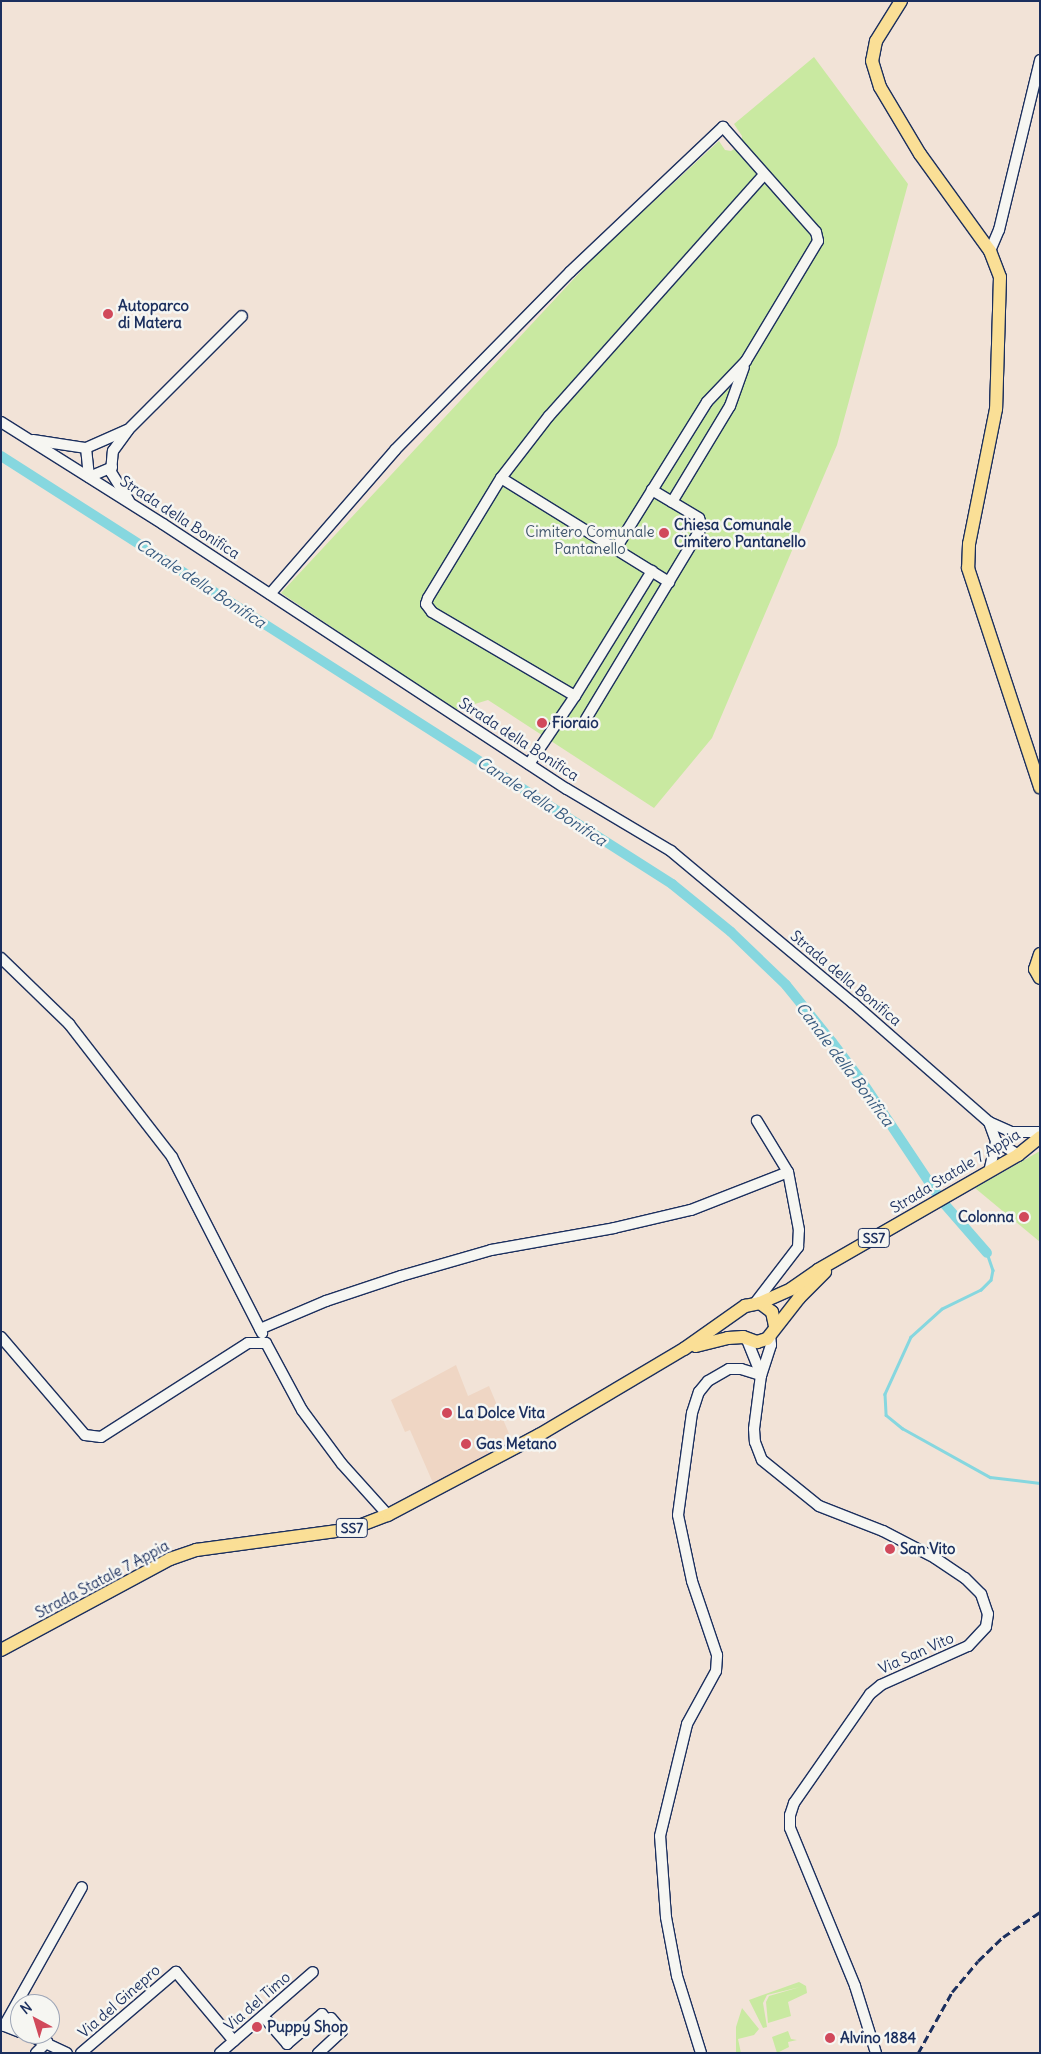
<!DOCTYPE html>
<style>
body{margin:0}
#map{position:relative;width:1041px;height:2054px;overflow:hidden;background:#f2e3d7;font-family:Delius,sans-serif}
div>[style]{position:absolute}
.built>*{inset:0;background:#efd6c4}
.green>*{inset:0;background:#c9e9a1}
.stream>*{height:2.5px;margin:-1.25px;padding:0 1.25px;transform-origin:1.25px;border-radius:1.25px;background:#86d7df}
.canal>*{height:10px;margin:-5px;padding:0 5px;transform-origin:5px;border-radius:5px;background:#86d7df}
.roads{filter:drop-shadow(1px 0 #1b2f5e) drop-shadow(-1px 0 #1b2f5e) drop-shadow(0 1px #1b2f5e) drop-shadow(0 -1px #1b2f5e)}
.minor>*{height:10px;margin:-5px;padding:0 5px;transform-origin:5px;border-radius:5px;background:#f6f6f2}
.major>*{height:12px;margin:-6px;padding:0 6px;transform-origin:6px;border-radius:6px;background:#fadf96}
.rail>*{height:2.5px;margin-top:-1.25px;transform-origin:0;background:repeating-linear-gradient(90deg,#1b2f5e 0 8px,transparent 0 12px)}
.dots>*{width:14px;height:14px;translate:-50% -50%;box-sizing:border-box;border:2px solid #f6f6f2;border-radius:50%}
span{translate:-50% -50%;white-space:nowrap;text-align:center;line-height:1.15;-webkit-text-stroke:5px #f6f6f2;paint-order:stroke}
.shield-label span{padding:1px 4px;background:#f6f6f2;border:1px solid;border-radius:4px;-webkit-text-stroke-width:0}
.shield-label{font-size:14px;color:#1b2f5e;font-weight:700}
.poi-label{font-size:15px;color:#1b2f5e;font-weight:700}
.left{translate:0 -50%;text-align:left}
.right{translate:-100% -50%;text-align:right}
.street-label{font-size:15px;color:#1b2f5e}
.park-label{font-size:15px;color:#3e546b}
.water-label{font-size:16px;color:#36597e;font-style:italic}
.frame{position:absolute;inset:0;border:2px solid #1b2f5e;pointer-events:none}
.north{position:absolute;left:10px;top:1994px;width:50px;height:50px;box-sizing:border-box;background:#f6f6f2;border:1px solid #9ea6b7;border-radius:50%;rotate:321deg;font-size:14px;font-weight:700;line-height:20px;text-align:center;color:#1b2f5e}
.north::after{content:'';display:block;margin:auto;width:18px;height:22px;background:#d1495b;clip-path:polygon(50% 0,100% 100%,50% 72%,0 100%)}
</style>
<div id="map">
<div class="built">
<i style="clip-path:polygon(456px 1365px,468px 1396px,489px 1386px,513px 1443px,433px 1483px,410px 1430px,405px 1432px,391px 1400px)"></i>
</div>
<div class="green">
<i style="clip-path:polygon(814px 57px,908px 184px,837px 445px,712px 738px,654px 808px,488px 700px,455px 710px,281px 593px,596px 255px,719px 141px,725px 150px,731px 151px,741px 144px,742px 136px,734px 124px)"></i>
<i style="clip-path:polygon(1040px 1151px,1040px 1242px,975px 1188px)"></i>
<i style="clip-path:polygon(799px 1982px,806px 1986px,807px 1993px,788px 2002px,791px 2016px,768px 2023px,766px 2002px,769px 1996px,800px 1987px,767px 1995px,763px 2003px,767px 2027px,763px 2028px,749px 2000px)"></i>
<i style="clip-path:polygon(742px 2008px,759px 2029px,754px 2035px,738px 2039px,741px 2053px,736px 2053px,736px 2027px)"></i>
<i style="clip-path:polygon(788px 2031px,791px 2039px,797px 2040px,788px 2042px,789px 2047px,777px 2053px,772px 2037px)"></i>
</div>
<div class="stream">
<i style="left:987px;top:1253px;width:18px;rotate:71deg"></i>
<i style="left:993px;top:1270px;width:10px;rotate:101deg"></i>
<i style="left:991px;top:1280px;width:14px;rotate:135deg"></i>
<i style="left:981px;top:1290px;width:43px;rotate:154deg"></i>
<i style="left:942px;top:1309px;width:42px;rotate:137.9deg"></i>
<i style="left:911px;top:1337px;width:63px;rotate:114.5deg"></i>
<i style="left:885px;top:1394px;width:21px;rotate:87deg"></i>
<i style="left:886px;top:1415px;width:21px;rotate:39deg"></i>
<i style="left:902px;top:1428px;width:101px;rotate:29.1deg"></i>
<i style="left:990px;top:1477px;width:50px;rotate:6.8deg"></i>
</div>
<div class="canal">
<i style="left:1px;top:456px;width:796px;rotate:32.53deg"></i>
<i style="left:672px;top:884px;width:76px;rotate:39.1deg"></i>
<i style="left:731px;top:932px;width:76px;rotate:43.9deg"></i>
<i style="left:786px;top:985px;width:73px;rotate:51.1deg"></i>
<i style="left:832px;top:1042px;width:51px;rotate:52.9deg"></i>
<i style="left:863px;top:1083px;width:141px;rotate:56.3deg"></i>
<i style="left:941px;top:1200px;width:70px;rotate:49deg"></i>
</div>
<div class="roads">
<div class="minor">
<i style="left:990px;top:251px;width:23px;rotate:-67deg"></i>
<i style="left:999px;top:230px;width:175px;rotate:-76.4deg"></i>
<i style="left:1px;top:422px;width:191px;rotate:32.2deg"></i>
<i style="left:163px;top:524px;width:483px;rotate:33.3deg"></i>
<i style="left:567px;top:789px;width:121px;rotate:30.8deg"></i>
<i style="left:671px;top:851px;width:237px;rotate:39.9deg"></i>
<i style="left:853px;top:1003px;width:181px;rotate:41.2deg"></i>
<i style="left:989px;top:1122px;width:24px;rotate:24deg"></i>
<i style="left:1011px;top:1132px;width:29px"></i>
<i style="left:33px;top:440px;width:54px;rotate:8.6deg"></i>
<i style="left:86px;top:448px;width:45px;rotate:-23.7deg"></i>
<i style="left:86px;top:448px;width:29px;rotate:84deg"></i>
<i style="left:89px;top:477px;width:25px;rotate:-23deg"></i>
<i style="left:501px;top:478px;width:198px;rotate:31.8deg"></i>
<i style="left:129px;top:501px;width:34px;rotate:-122deg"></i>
<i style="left:111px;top:472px;width:21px;rotate:-85deg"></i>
<i style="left:113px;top:451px;width:26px;rotate:-54deg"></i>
<i style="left:128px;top:430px;width:161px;rotate:-45deg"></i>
<i style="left:672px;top:502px;width:112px;rotate:-58.9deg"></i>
<i style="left:730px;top:406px;width:41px;rotate:-70.3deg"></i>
<i style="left:270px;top:594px;width:191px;rotate:-49deg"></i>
<i style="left:395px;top:450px;width:250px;rotate:-45.5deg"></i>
<i style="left:570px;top:272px;width:211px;rotate:-43.5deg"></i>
<i style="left:723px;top:127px;width:140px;rotate:48.5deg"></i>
<i style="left:816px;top:232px;width:9px;rotate:77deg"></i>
<i style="left:818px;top:241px;width:140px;rotate:121deg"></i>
<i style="left:746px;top:361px;width:57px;rotate:133.6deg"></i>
<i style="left:707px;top:402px;width:172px;rotate:121.9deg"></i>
<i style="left:575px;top:696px;width:166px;rotate:-149.6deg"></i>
<i style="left:432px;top:612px;width:10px;rotate:-127deg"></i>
<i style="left:426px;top:604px;width:6px;rotate:-72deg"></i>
<i style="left:428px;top:598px;width:140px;rotate:-58.7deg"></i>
<i style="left:501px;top:478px;width:78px;rotate:-52.3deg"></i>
<i style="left:549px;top:416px;width:323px;rotate:-48.3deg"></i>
<i style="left:586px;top:719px;width:224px;rotate:-58.9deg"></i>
<i style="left:702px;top:527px;width:9px;rotate:-108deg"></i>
<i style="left:699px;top:518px;width:55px;rotate:-149.2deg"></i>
<i style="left:529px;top:764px;width:82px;rotate:-55.9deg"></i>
<i style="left:575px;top:696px;width:147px;rotate:-58.4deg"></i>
<i style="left:1px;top:958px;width:95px;rotate:44.1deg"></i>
<i style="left:69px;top:1024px;width:168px;rotate:52.2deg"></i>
<i style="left:172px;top:1157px;width:198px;rotate:62.9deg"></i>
<i style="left:989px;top:1122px;width:20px;rotate:70deg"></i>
<i style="left:996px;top:1141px;width:26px;rotate:32deg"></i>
<i style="left:989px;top:1172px;width:32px;rotate:-77deg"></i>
<i style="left:755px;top:1303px;width:71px;rotate:-52.5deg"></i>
<i style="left:798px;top:1247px;width:17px;rotate:-87deg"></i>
<i style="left:799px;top:1230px;width:59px;rotate:-100.7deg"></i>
<i style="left:788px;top:1172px;width:60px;rotate:-121.3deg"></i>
<i style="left:260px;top:1329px;width:72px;rotate:-23deg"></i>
<i style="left:326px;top:1301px;width:79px;rotate:-18.4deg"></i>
<i style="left:401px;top:1276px;width:94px;rotate:-16.1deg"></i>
<i style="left:491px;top:1250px;width:125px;rotate:-10.1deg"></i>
<i style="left:614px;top:1228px;width:79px;rotate:-13.2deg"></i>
<i style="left:691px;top:1210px;width:104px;rotate:-21.4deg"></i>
<i style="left:770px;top:1335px;width:10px;rotate:84deg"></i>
<i style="left:771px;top:1345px;width:32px;rotate:108deg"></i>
<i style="left:761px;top:1375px;width:54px;rotate:97.4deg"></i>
<i style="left:754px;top:1429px;width:13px;rotate:86deg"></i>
<i style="left:755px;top:1442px;width:19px;rotate:69deg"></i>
<i style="left:762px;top:1460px;width:73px;rotate:38.9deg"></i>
<i style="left:819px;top:1506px;width:69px;rotate:21.3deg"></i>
<i style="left:883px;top:1531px;width:59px;rotate:27.4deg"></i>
<i style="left:935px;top:1558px;width:36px;rotate:34deg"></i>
<i style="left:965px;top:1578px;width:23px;rotate:45deg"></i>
<i style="left:981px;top:1594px;width:21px;rotate:71deg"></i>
<i style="left:988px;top:1614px;width:13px;rotate:99deg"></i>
<i style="left:986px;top:1627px;width:26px;rotate:133deg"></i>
<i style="left:968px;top:1646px;width:95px;rotate:155.9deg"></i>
<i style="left:881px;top:1685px;width:14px;rotate:141deg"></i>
<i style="left:870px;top:1694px;width:133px;rotate:124.9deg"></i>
<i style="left:794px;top:1803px;width:13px;rotate:108deg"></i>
<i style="left:790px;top:1815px;width:13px;rotate:90deg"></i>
<i style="left:790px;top:1828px;width:171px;rotate:67.6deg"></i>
<i style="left:855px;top:1986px;width:70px;rotate:72.6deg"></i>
<i style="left:1px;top:1337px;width:129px;rotate:49.4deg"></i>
<i style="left:85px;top:1435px;width:16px;rotate:7deg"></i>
<i style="left:101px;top:1437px;width:174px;rotate:-32.6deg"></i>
<i style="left:248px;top:1343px;width:18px"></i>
<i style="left:266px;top:1343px;width:76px;rotate:61.8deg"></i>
<i style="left:302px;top:1410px;width:67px;rotate:53.5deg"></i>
<i style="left:342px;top:1464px;width:69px;rotate:48deg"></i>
<i style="left:747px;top:1340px;width:38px;rotate:68deg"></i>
<i style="left:263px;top:2016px;width:37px;rotate:49deg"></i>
<i style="left:287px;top:2044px;width:46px;rotate:-40.6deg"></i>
<i style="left:322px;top:2014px;width:8px;rotate:50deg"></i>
<i style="left:327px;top:2020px;width:4px;rotate:-27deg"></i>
<i style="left:331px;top:2018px;width:17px;rotate:50deg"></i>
<i style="left:342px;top:2031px;width:33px;rotate:137deg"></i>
<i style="left:20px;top:2032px;width:17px;rotate:-159deg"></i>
<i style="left:4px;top:2026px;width:159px;rotate:-60.7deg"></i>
<i style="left:26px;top:2034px;width:45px;rotate:24.9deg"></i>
<i style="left:36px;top:2053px;width:16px;rotate:-45deg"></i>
<i style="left:81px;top:2053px;width:125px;rotate:-40.5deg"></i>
<i style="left:176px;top:1972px;width:90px;rotate:50deg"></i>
<i style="left:220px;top:2053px;width:123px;rotate:-41.1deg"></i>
<i style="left:701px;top:2053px;width:81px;rotate:-107.3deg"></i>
<i style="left:677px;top:1976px;width:60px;rotate:-100.6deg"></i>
<i style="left:666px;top:1917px;width:81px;rotate:-94.2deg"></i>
<i style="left:660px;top:1836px;width:115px;rotate:-76.4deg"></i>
<i style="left:687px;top:1724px;width:60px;rotate:-61.3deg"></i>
<i style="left:716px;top:1671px;width:16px;rotate:-86deg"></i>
<i style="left:717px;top:1655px;width:78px;rotate:-108.7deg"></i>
<i style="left:692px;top:1581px;width:67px;rotate:-102deg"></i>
<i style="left:678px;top:1515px;width:103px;rotate:-82.2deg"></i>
<i style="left:692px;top:1413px;width:22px;rotate:-72deg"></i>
<i style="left:699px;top:1392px;width:14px;rotate:-51deg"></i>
<i style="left:708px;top:1381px;width:24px;rotate:-30deg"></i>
<i style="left:729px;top:1369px;width:12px"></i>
<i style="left:741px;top:1369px;width:21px;rotate:17deg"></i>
</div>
<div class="major">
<i style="left:901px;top:1px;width:47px;rotate:122deg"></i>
<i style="left:876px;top:41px;width:20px;rotate:101deg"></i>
<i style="left:872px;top:61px;width:27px;rotate:73deg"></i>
<i style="left:880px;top:87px;width:78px;rotate:59.2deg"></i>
<i style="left:920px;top:154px;width:120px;rotate:54.2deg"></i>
<i style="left:990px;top:251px;width:28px;rotate:69deg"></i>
<i style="left:1000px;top:277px;width:132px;rotate:91.7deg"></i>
<i style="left:996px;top:409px;width:138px;rotate:101.3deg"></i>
<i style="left:969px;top:544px;width:24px;rotate:92deg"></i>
<i style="left:968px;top:568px;width:231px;rotate:71.8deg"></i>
<i style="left:1040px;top:954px;width:16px;rotate:108deg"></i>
<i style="left:1035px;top:969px;width:10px;rotate:61deg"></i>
<i style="left:760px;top:1303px;width:15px;rotate:37deg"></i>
<i style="left:772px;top:1312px;width:14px;rotate:78deg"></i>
<i style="left:696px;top:1346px;width:33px;rotate:-14deg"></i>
<i style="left:728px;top:1338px;width:15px;rotate:-4deg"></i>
<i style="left:743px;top:1337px;width:15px;rotate:20deg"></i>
<i style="left:757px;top:1342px;width:10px;rotate:-17deg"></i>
<i style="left:767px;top:1339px;width:52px;rotate:-52deg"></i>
<i style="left:799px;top:1298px;width:37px;rotate:-45deg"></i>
<i style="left:1px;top:1650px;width:192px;rotate:-28.3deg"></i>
<i style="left:170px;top:1559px;width:28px;rotate:-19deg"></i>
<i style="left:196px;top:1550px;width:156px;rotate:-7.7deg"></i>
<i style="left:351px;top:1529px;width:40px;rotate:-21deg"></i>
<i style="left:388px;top:1515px;width:171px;rotate:-27.9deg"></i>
<i style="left:539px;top:1435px;width:169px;rotate:-30.7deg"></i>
<i style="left:684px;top:1349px;width:75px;rotate:-35.2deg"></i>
<i style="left:745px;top:1306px;width:15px;rotate:-11deg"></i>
<i style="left:760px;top:1303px;width:34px;rotate:-24deg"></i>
<i style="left:791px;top:1289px;width:33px;rotate:-35deg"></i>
<i style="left:818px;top:1270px;width:231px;rotate:-29.9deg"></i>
<i style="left:1018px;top:1155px;width:28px;rotate:-39deg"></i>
</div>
</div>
<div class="rail">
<i style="left:918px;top:2053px;width:70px;rotate:-60.9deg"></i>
<i style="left:952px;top:1992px;width:40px;rotate:-50deg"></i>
<i style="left:978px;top:1961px;width:35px;rotate:-44deg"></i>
<i style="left:1003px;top:1937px;width:45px;rotate:-34deg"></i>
</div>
<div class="dots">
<i style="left:108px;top:314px;background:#d1495b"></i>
<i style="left:664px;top:533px;background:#d1495b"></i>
<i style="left:542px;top:723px;background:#d1495b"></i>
<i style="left:1024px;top:1217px;background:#d1495b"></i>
<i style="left:447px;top:1413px;background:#d1495b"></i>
<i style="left:466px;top:1444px;background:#d1495b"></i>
<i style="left:890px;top:1549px;background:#d1495b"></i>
<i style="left:257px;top:2027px;background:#d1495b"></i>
<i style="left:830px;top:2038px;background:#d1495b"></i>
</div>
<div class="shield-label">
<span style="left:874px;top:1238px">SS7</span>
<span style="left:352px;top:1528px">SS7</span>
</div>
<div class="poi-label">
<span class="left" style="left:118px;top:314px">Autoparco<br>di Matera</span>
<span class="left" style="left:674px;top:533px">Chiesa Comunale<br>Cimitero Pantanello</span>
<span class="left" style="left:552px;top:723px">Fioraio</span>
<span class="right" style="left:1014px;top:1217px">Colonna</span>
<span class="left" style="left:457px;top:1413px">La Dolce Vita</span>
<span class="left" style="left:476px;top:1444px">Gas Metano</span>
<span class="left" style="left:900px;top:1549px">San Vito</span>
<span class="left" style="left:267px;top:2027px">Puppy Shop</span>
<span class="left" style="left:840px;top:2038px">Alvino 1884</span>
</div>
<div class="street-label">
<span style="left:180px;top:517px;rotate:33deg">Strada della Bonifica</span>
<span style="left:519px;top:739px;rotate:33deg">Strada della Bonifica</span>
<span style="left:846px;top:978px;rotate:40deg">Strada della Bonifica</span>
<span style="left:955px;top:1171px;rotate:-31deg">Strada Statale 7 Appia</span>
<span style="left:102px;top:1579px;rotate:-28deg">Strada Statale 7 Appia</span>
<span style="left:916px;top:1653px;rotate:-24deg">Via San Vito</span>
<span style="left:119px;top:2001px;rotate:-41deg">Via del Ginepro</span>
<span style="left:257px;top:2001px;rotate:-41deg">Via del Timo</span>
</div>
<div class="park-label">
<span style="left:590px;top:540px">Cimitero Comunale<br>Pantanello</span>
</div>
<div class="water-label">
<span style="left:201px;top:583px;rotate:33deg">Canale della Bonifica</span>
<span style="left:542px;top:801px;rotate:33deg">Canale della Bonifica</span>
<span style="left:845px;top:1064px;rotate:53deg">Canale della Bonifica</span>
</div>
<div class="frame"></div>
<div class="north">N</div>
</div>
